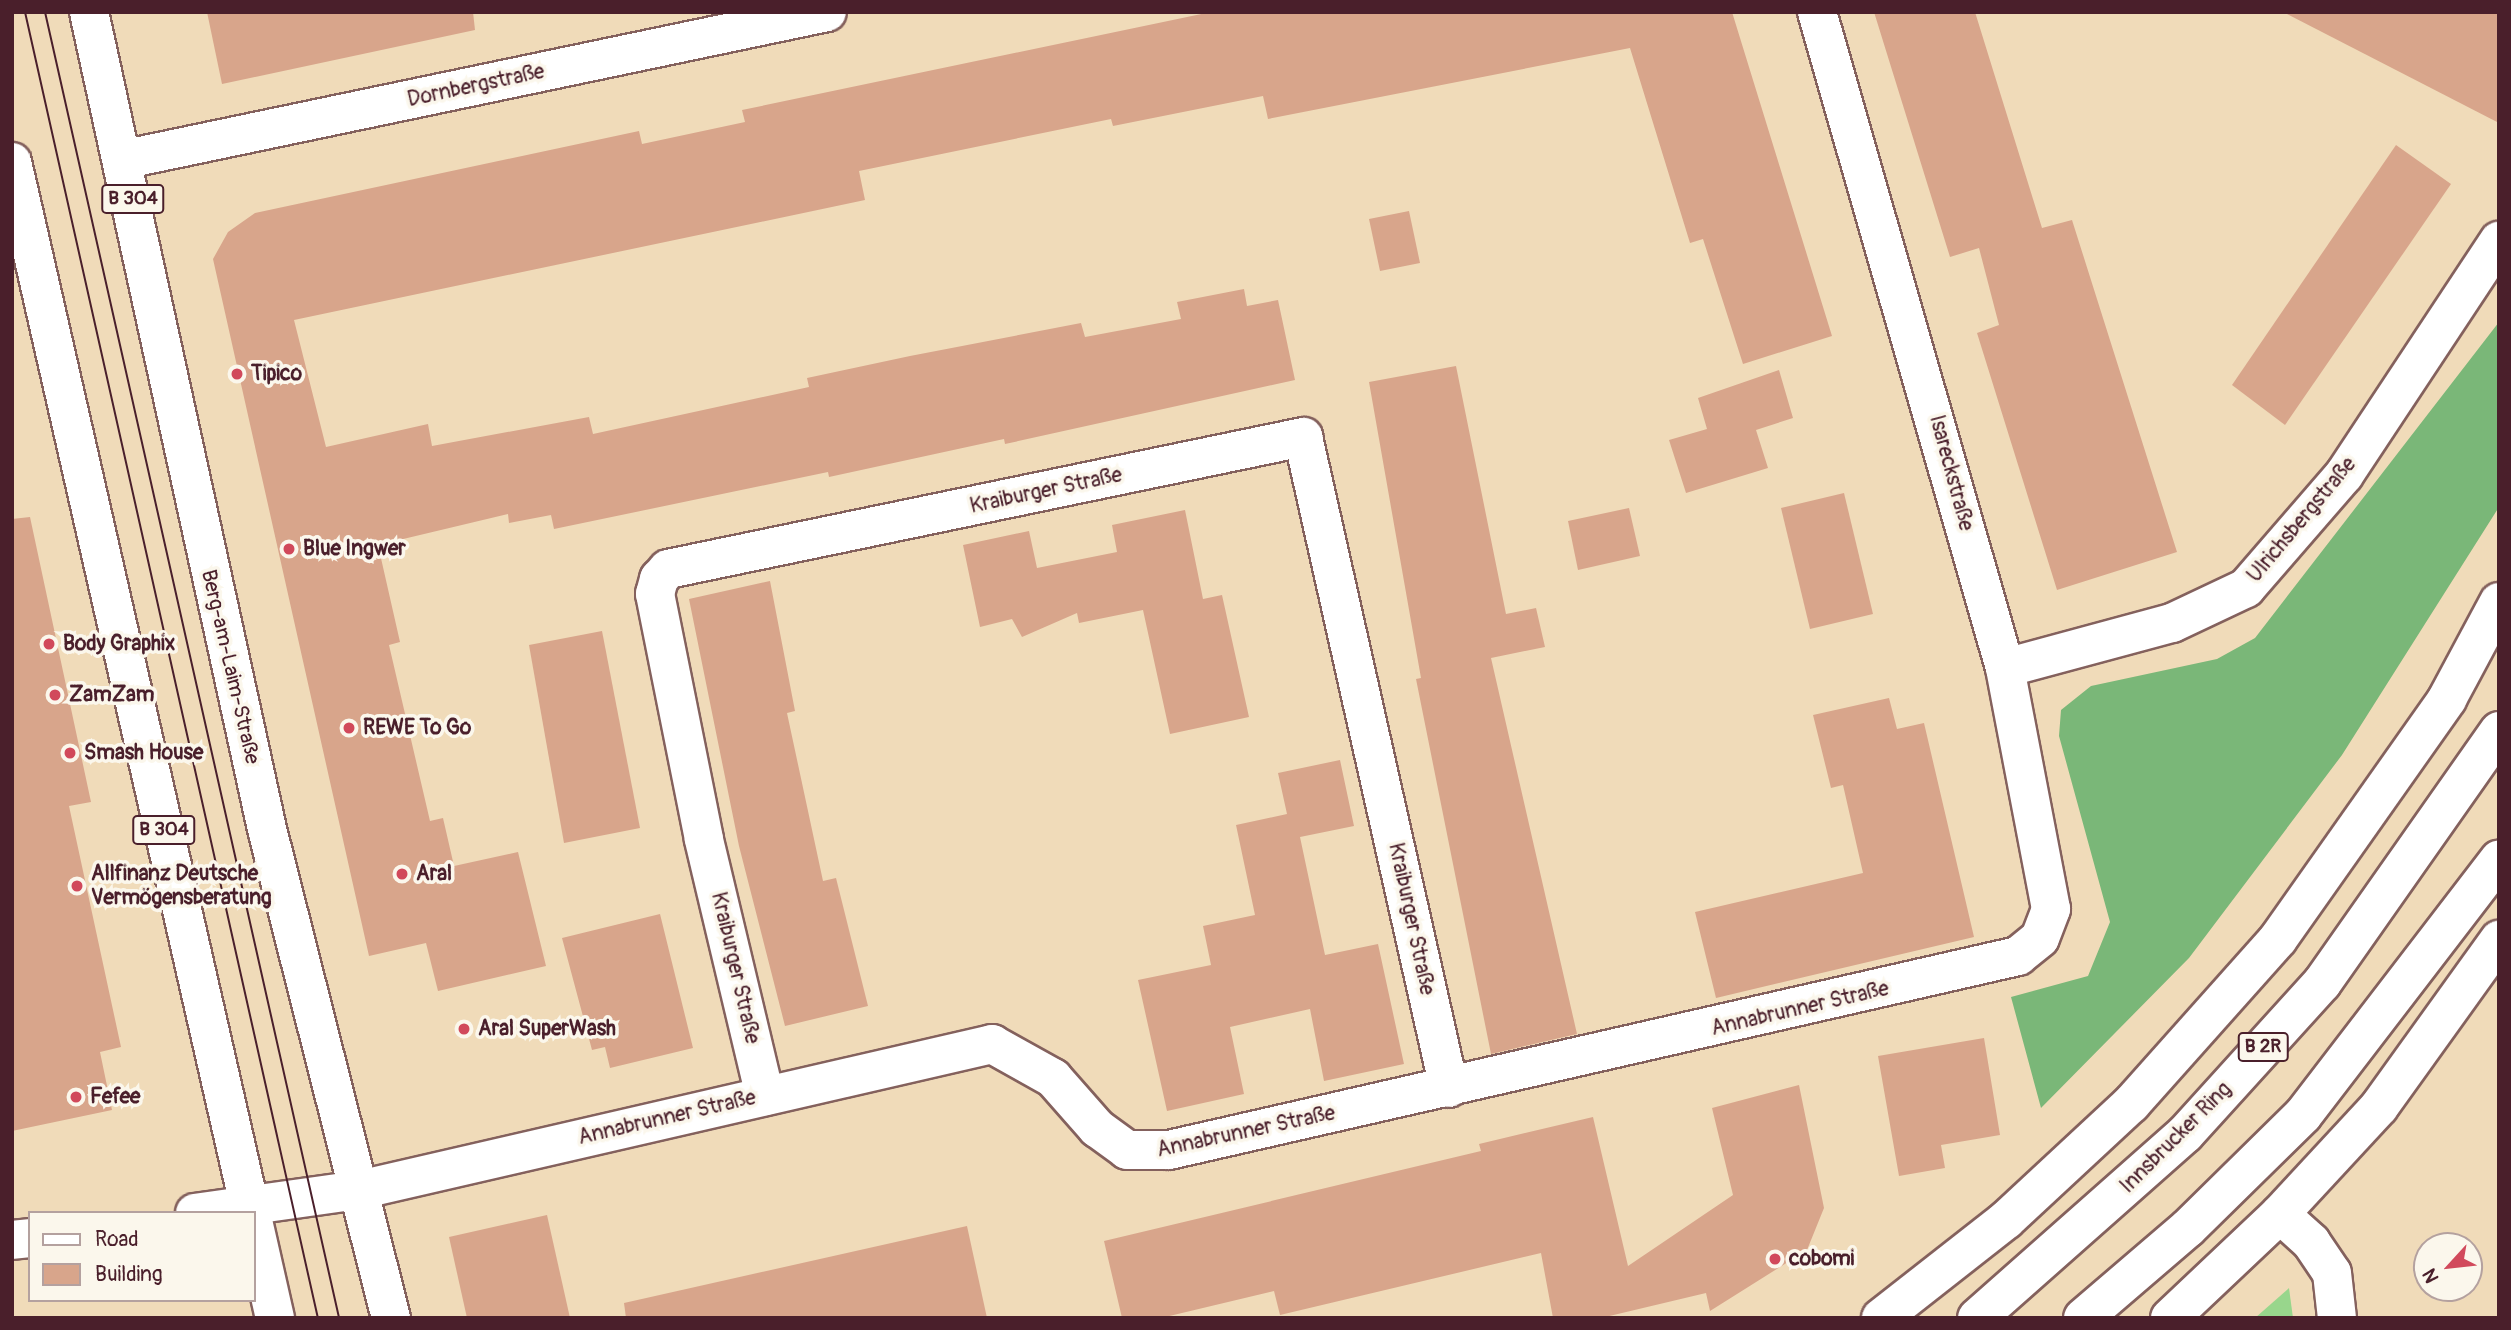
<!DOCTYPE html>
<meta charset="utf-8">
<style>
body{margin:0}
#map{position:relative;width:2511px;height:1330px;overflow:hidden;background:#f0dbb9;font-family:Pangolin,sans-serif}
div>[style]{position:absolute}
.green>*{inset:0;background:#98d68c}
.forest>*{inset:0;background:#7ab778}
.building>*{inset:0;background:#d8a58b}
.roads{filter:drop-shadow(2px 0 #84615d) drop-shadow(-2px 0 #84615d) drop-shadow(0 2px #84615d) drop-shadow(0 -2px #84615d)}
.minor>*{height:38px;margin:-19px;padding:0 19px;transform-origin:19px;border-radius:19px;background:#fff}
.major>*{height:38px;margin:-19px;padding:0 19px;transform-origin:19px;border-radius:19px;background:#fff}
.highway>*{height:38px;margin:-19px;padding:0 19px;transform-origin:19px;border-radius:19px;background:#fff}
.tram>*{height:2px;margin:-1px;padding:0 1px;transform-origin:1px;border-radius:1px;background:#4a1f2b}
.dots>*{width:19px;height:19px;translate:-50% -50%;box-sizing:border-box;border:4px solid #fbf7ec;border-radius:50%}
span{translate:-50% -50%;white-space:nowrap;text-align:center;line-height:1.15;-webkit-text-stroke:7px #fbf7ec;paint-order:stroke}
.shield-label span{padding:2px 5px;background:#fbf7ec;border:2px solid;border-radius:5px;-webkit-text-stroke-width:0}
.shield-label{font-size:19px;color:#4a1f2b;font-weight:700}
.street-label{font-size:21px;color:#4a1f2b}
.poi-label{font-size:21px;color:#4a1f2b;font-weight:700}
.left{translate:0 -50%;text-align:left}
.frame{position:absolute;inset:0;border:14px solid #4a1f2b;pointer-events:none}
.legend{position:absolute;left:28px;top:1211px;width:228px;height:91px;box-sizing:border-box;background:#fbf7ec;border:2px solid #b4a19f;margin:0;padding:9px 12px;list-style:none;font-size:21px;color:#4a1f2b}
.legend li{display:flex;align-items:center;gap:14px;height:35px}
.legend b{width:35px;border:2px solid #b4a19f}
.north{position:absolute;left:2413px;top:1232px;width:70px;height:70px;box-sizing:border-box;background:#fbf7ec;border:2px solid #b4a19f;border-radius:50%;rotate:243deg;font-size:19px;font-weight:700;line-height:28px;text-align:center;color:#4a1f2b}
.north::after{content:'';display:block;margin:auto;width:24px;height:32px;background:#d1495b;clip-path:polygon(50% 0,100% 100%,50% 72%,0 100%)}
</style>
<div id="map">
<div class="green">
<i style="clip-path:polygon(2289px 1288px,2293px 1318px,2255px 1318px)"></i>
</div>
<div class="forest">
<i style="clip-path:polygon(2499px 322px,2499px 507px,2342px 755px,2189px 958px,2041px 1108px,2011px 997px,2088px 976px,2110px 922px,2059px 736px,2061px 710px,2091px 686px,2217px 659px,2255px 638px)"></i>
</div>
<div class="building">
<i style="clip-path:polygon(207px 12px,473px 12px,475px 30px,222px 84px)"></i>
<i style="clip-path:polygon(1211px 12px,1732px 12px,1832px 336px,1743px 364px,1703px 239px,1690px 243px,1630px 48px,1268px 119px,1263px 96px,1113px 126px,1111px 119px,859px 171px,865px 200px,294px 320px,326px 447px,428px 424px,432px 446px,589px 417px,593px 434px,809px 387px,807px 378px,910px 356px,1081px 323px,1085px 337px,1181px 319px,1177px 302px,1244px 289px,1247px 306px,1278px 300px,1295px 380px,1005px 444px,1004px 439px,829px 477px,828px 472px,554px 529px,551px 515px,509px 523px,508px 514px,378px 545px,400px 642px,389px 645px,430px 821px,443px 818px,454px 866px,518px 852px,546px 966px,438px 991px,426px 943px,369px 956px,213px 259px,228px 232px,255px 213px,639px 131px,642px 144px,745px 122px,742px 110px)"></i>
<i style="clip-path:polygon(1874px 12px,1975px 12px,2042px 228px,2072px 220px,2177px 552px,2057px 590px,1977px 333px,1999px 325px,1979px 248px,1950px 257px)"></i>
<i style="clip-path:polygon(2283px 12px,2499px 12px,2499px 123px)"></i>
<i style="clip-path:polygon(2396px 145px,2451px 184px,2285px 425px,2232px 385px)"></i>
<i style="clip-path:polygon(1409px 211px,1420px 263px,1380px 271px,1369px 219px)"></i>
<i style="clip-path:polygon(1456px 366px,1506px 614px,1536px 608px,1545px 647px,1491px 658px,1577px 1034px,1491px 1054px,1416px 679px,1421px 678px,1369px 382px)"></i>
<i style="clip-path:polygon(1779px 370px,1793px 418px,1756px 430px,1768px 468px,1686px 493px,1669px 440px,1707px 429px,1698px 398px)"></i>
<i style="clip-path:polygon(1844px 493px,1873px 614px,1810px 629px,1781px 508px)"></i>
<i style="clip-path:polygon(1629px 508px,1640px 556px,1578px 570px,1568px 521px)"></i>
<i style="clip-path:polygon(1185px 510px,1203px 599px,1222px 595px,1249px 717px,1170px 734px,1143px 610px,1079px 623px,1077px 613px,1022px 637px,1012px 619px,980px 627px,963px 545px,1029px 531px,1037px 568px,1117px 552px,1112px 525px)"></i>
<i style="clip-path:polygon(30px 517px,91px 802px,69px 806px,121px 1047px,100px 1052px,112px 1110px,12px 1131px,12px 519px)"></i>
<i style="clip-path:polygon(770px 581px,795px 711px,787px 713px,823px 881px,836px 878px,868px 1006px,785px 1026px,739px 846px,689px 599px)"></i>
<i style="clip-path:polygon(602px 631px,640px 828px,564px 843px,529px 645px)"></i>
<i style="clip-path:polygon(1889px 698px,1897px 729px,1924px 723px,1974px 937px,1716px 998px,1695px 912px,1863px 873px,1843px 785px,1831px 788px,1813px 715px)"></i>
<i style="clip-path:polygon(1340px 760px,1354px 826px,1300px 837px,1325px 955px,1378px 944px,1404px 1064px,1324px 1081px,1310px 1009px,1230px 1027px,1244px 1094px,1167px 1111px,1138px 980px,1211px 965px,1203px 926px,1255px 915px,1236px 825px,1287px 814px,1278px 773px)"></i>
<i style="clip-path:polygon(660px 914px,693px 1048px,610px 1068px,605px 1047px,592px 1050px,562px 938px)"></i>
<i style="clip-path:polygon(1984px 1038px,2000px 1135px,1941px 1145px,1945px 1168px,1899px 1176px,1878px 1056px)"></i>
<i style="clip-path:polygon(1799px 1085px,1824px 1208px,1807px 1250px,1710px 1311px,1706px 1293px,1601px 1318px,1553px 1318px,1541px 1253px,1280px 1315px,1274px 1291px,1161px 1318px,1122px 1318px,1104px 1241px,1481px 1151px,1479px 1144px,1593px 1117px,1628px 1266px,1733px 1195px,1712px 1108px)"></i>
<i style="clip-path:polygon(547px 1215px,570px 1318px,467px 1318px,449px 1237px)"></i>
<i style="clip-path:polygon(967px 1226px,987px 1318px,626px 1318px,624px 1303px)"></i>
</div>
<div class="roads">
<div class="minor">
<i style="left:126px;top:159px;width:716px;rotate:-11.84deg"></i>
<i style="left:2005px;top:668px;width:173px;rotate:-15.1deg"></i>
<i style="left:2172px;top:623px;width:82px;rotate:-25.3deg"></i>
<i style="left:2246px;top:588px;width:150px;rotate:-49.1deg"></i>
<i style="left:2344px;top:475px;width:281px;rotate:-56.5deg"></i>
<i style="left:765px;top:1096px;width:264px;rotate:-103.4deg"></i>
<i style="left:704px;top:839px;width:250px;rotate:-101.3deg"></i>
<i style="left:655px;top:594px;width:16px;rotate:-75deg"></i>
<i style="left:659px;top:579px;width:13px;rotate:-48deg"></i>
<i style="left:668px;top:569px;width:649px;rotate:-11.74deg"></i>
<i style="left:1303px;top:437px;width:667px;rotate:77.36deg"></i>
<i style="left:195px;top:1213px;width:166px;rotate:-8deg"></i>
<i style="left:359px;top:1190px;width:650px;rotate:-12.99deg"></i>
<i style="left:992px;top:1044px;width:70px;rotate:29.1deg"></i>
<i style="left:1053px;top:1078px;width:67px;rotate:48.7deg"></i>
<i style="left:1097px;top:1128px;width:37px;rotate:36deg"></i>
<i style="left:1127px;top:1150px;width:42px"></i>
<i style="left:1169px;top:1150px;width:871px;rotate:-12.87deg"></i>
<i style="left:2018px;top:956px;width:28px;rotate:-39deg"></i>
<i style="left:2040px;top:938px;width:31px;rotate:-69deg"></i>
<i style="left:2051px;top:909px;width:245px;rotate:-100.8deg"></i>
<i style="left:2005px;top:668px;width:682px;rotate:-105.99deg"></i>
<i style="left:2280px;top:1214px;width:42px;rotate:42.1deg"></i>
<i style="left:2311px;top:1242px;width:37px;rotate:56deg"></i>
<i style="left:2332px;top:1273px;width:45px;rotate:83.7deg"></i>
<i style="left:12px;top:1240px;width:18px;rotate:-6deg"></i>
</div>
<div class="major">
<i style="left:89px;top:12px;width:836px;rotate:77.71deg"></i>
<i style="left:267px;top:829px;width:504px;rotate:75.77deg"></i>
<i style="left:12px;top:162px;width:1078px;rotate:77.19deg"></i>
<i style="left:254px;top:1225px;width:95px;rotate:77.3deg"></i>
</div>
<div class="highway">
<i style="left:1881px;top:1318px;width:159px;rotate:-38.1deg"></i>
<i style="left:2006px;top:1220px;width:171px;rotate:-42.9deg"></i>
<i style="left:2131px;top:1104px;width:221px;rotate:-48.3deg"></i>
<i style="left:2278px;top:939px;width:294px;rotate:-54.8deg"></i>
<i style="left:2447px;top:699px;width:110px;rotate:-61.8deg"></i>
<i style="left:1977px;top:1318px;width:278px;rotate:-41.5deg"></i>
<i style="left:2185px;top:1134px;width:204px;rotate:-47.8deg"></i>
<i style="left:2322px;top:983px;width:308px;rotate:-54.9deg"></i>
<i style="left:2083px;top:1318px;width:138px;rotate:-40.6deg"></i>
<i style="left:2188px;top:1228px;width:161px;rotate:-44.5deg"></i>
<i style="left:2303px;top:1115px;width:322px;rotate:-52.5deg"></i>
<i style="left:2170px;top:1318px;width:151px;rotate:-43.4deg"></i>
<i style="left:2280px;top:1214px;width:146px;rotate:-47.2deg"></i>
<i style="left:2379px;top:1107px;width:206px;rotate:-54.3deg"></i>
</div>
</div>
<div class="tram">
<i style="left:25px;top:12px;width:1338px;rotate:77.36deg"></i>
<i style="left:45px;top:12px;width:1339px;rotate:77.31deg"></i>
</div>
<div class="dots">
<i style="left:237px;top:374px;background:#d1495b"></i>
<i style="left:289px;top:549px;background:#d1495b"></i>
<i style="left:49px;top:644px;background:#d1495b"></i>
<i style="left:55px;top:695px;background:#d1495b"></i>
<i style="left:349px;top:728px;background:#d1495b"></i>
<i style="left:70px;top:753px;background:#d1495b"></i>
<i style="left:402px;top:874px;background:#d1495b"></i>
<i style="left:77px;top:886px;background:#d1495b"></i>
<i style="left:464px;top:1029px;background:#d1495b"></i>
<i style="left:76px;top:1097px;background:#d1495b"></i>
<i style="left:1775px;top:1259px;background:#d1495b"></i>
</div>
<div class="shield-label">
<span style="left:133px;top:199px">B 304</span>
<span style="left:164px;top:830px">B 304</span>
<span style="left:2263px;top:1047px">B 2R</span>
</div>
<div class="street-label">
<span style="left:476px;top:86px;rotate:-12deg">Dornbergstraße</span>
<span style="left:1951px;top:473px;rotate:75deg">Isareckstraße</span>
<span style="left:1046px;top:491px;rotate:-12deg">Kraiburger Straße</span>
<span style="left:2302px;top:520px;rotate:-50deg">Ulrichsbergstraße</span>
<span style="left:230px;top:667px;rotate:77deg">Berg-am-Laim-Straße</span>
<span style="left:1411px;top:919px;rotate:78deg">Kraiburger Straße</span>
<span style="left:735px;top:968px;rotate:77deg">Kraiburger Straße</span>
<span style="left:1800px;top:1009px;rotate:-13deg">Annabrunner Straße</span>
<span style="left:667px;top:1118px;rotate:-13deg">Annabrunner Straße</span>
<span style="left:1246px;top:1132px;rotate:-12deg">Annabrunner Straße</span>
<span style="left:2176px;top:1138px;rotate:-45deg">Innsbrucker Ring</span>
</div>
<div class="poi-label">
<span class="left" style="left:251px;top:374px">Tipico</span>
<span class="left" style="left:303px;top:549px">Blue Ingwer</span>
<span class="left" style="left:63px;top:644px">Body Graphix</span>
<span class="left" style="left:69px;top:695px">ZamZam</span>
<span class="left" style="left:363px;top:728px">REWE To Go</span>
<span class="left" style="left:84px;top:753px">Smash House</span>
<span class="left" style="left:91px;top:886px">Allfinanz Deutsche<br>Vermögensberatung</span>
<span class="left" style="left:416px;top:874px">Aral</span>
<span class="left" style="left:478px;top:1029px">Aral SuperWash</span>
<span class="left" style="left:90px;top:1097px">Fefee</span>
<span class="left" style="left:1789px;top:1259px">cobomi</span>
</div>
<div class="frame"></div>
<ul class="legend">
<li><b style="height:9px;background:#fff"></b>Road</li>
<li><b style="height:19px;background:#d8a58b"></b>Building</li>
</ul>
<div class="north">N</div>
</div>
